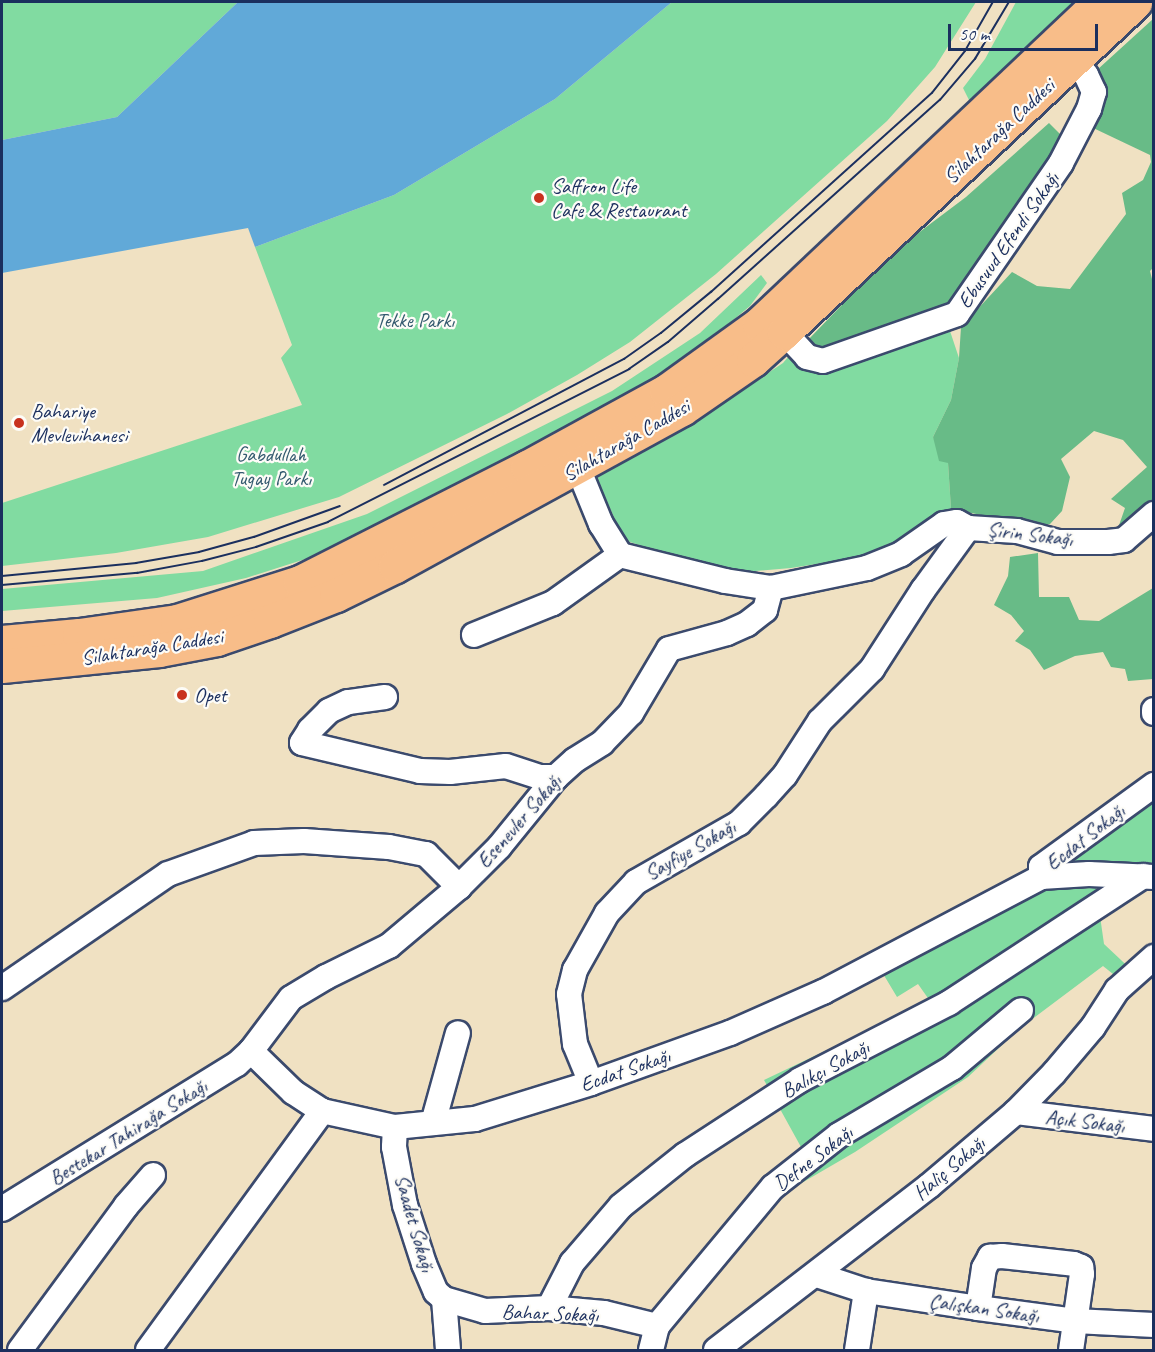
<!DOCTYPE html>
<meta charset="utf-8">
<style>
body{margin:0}
#map{position:relative;width:1155px;height:1352px;overflow:hidden;background:#f0e1c2;font-family:Caveat,sans-serif}
div>[style]{position:absolute}
.green>*{inset:0;background:#81dba1}
.forest>*{inset:0;background:#68bb87}
.water>*{inset:0;background:#61a9d8}
.roads{filter:drop-shadow(2px 0 #3b4a6d) drop-shadow(-2px 0 #3b4a6d) drop-shadow(0 2px #3b4a6d) drop-shadow(0 -2px #3b4a6d)}
.street>*{height:24px;margin:-12px;padding:0 12px;transform-origin:12px;border-radius:12px;background:#fff}
.primary>*{height:33px;margin:-16.5px;padding:0 16.5px;transform-origin:16.5px;border-radius:16.5px;background:#f8bd89}
.tram>*{height:1.5px;margin:-0.75px;padding:0 0.75px;transform-origin:0.75px;border-radius:0.75px;background:#1b2f5e}
.dots>*{width:16px;height:16px;translate:-50% -50%;box-sizing:border-box;border:3px solid #fdfcf7;border-radius:50%}
span{translate:-50% -50%;white-space:nowrap;text-align:center;line-height:1.15;-webkit-text-stroke:4.5px #fdfcf7;paint-order:stroke}
.street-label{font-size:21px;color:#1b2f5e}
.poi-label{font-size:21px;color:#1b2f5e}
.left{translate:0 -50%;text-align:left}
.park-label{font-size:21px;color:#345a6f}
.frame{position:absolute;inset:0;border:3px solid #1b2f5e;pointer-events:none}
.scale{position:absolute;left:948px;top:24px;width:150px;height:27px;box-sizing:border-box;border:3px solid #1b2f5e;border-top:0;padding-left:8px;font-size:18px;line-height:21px;white-space:nowrap;color:#1b2f5e;-webkit-text-stroke:4px #fdfcf7;paint-order:stroke}
</style>
<div id="map">
<div class="green">
<i style="clip-path:polygon(2px 2px,238px 2px,117px 117px,2px 140px)"></i>
<i style="clip-path:polygon(672px 2px,976px 2px,935px 67px,887px 121px,716px 274px,630px 342px,577px 375px,507px 414px,339px 497px,208px 537px,116px 553px,2px 566px,2px 503px,302px 405px,281px 358px,292px 345px,255px 247px,394px 195px,555px 99px)"></i>
<i style="clip-path:polygon(1016px 2px,1079px 2px,971px 104px,963px 88px,985px 59px)"></i>
<i style="clip-path:polygon(761px 275px,767px 283px,750px 306px,667px 375px,352px 544px,246px 578px,157px 598px,2px 611px,2px 589px,203px 571px,367px 514px,612px 391px,700px 333px)"></i>
<i style="clip-path:polygon(948px 325px,959px 358px,951px 400px,933px 437px,948px 463px,951px 509px,899px 547px,880px 554px,791px 568px,744px 572px,654px 550px,624px 540px,596px 477px,645px 445px,688px 426px,783px 363px,789px 356px,798px 356px)"></i>
<i style="clip-path:polygon(1153px 794px,1153px 870px,1061px 864px)"></i>
<i style="clip-path:polygon(1096px 888px,1104px 944px,1138px 976px,1128px 986px,1103px 966px,1019px 1029px,968px 1077px,855px 1152px,781px 1195px,765px 1181px,801px 1147px,764px 1080px,930px 1001px,918px 984px,897px 997px,882px 972px,1045px 889px)"></i>
</div>
<div class="forest">
<i style="clip-path:polygon(1153px 19px,1154px 267px,1150px 271px,1154px 287px,1153px 503px,1117px 531px,1125px 508px,1111px 499px,1147px 467px,1123px 440px,1094px 431px,1061px 459px,1070px 477px,1062px 511px,1050px 524px,1037px 526px,951px 509px,948px 463px,939px 461px,933px 437px,951px 400px,959px 358px,961px 327px,1012px 272px,1037px 286px,1070px 289px,1126px 214px,1122px 193px,1143px 180px,1151px 162px,1150px 155px,1089px 126px,1104px 92px,1097px 70px)"></i>
<i style="clip-path:polygon(1049px 123px,1065px 139px,946px 312px,825px 357px,807px 341px,893px 252px,966px 197px)"></i>
<i style="clip-path:polygon(1038px 553px,1039px 597px,1069px 597px,1079px 620px,1099px 621px,1153px 588px,1153px 679px,1128px 681px,1125px 669px,1111px 667px,1103px 652px,1075px 656px,1044px 670px,1030px 650px,1015px 641px,1024px 631px,1011px 615px,994px 605px,1008px 576px,1010px 557px)"></i>
</div>
<div class="water">
<i style="clip-path:polygon(238px 2px,672px 2px,555px 99px,394px 195px,255px 247px,248px 228px,2px 273px,2px 140px,117px 117px)"></i>
</div>
<div class="roads">
<div class="street">
<i style="left:784px;top:332px;width:34px;rotate:47deg"></i>
<i style="left:807px;top:357px;width:16px;rotate:14deg"></i>
<i style="left:823px;top:361px;width:142px;rotate:-19.3deg"></i>
<i style="left:957px;top:314px;width:183px;rotate:-55.4deg"></i>
<i style="left:1061px;top:163px;width:61px;rotate:-62.6deg"></i>
<i style="left:1089px;top:109px;width:18px;rotate:-74deg"></i>
<i style="left:1094px;top:92px;width:19px;rotate:-115deg"></i>
<i style="left:1086px;top:75px;width:19px;rotate:-129deg"></i>
<i style="left:578px;top:468px;width:61px;rotate:67.7deg"></i>
<i style="left:601px;top:524px;width:36px;rotate:58deg"></i>
<i style="left:620px;top:555px;width:108px;rotate:13.9deg"></i>
<i style="left:725px;top:581px;width:47px;rotate:8.7deg"></i>
<i style="left:771px;top:588px;width:98px;rotate:-11.8deg"></i>
<i style="left:867px;top:568px;width:37px;rotate:-22deg"></i>
<i style="left:901px;top:554px;width:52px;rotate:-34.9deg"></i>
<i style="left:944px;top:524px;width:13px;rotate:-9deg"></i>
<i style="left:957px;top:522px;width:13px;rotate:29deg"></i>
<i style="left:968px;top:528px;width:49px;rotate:3.5deg"></i>
<i style="left:1017px;top:531px;width:42px;rotate:15deg"></i>
<i style="left:1058px;top:542px;width:50px"></i>
<i style="left:1108px;top:542px;width:16px;rotate:-7deg"></i>
<i style="left:1124px;top:540px;width:40px;rotate:-41deg"></i>
<i style="left:474px;top:635px;width:85px;rotate:-22.1deg"></i>
<i style="left:553px;top:603px;width:82px;rotate:-35.6deg"></i>
<i style="left:385px;top:697px;width:37px;rotate:172deg"></i>
<i style="left:348px;top:702px;width:21px;rotate:155deg"></i>
<i style="left:329px;top:711px;width:27px;rotate:135deg"></i>
<i style="left:310px;top:730px;width:15px;rotate:122deg"></i>
<i style="left:302px;top:743px;width:121px;rotate:13.3deg"></i>
<i style="left:420px;top:771px;width:30px;rotate:2deg"></i>
<i style="left:450px;top:772px;width:56px;rotate:-6.1deg"></i>
<i style="left:506px;top:766px;width:36px;rotate:18deg"></i>
<i style="left:540px;top:777px;width:16px"></i>
<i style="left:1154px;top:710px;width:3px;rotate:90deg"></i>
<i style="left:1041px;top:877px;width:10px;rotate:-90deg"></i>
<i style="left:1041px;top:867px;width:140px;rotate:-36deg"></i>
<i style="left:2px;top:988px;width:201px;rotate:-34.5deg"></i>
<i style="left:168px;top:874px;width:91px;rotate:-19.8deg"></i>
<i style="left:254px;top:843px;width:50px;rotate:-2.3deg"></i>
<i style="left:304px;top:841px;width:85px;rotate:4deg"></i>
<i style="left:389px;top:847px;width:38px;rotate:11deg"></i>
<i style="left:426px;top:854px;width:47px;rotate:45deg"></i>
<i style="left:251px;top:1051px;width:59px;rotate:44.3deg"></i>
<i style="left:293px;top:1092px;width:35px;rotate:33deg"></i>
<i style="left:591px;top:1083px;width:42px;rotate:-112.3deg"></i>
<i style="left:575px;top:1044px;width:50px;rotate:-96.8deg"></i>
<i style="left:569px;top:994px;width:25px;rotate:-76deg"></i>
<i style="left:575px;top:970px;width:65px;rotate:-60.7deg"></i>
<i style="left:607px;top:913px;width:42px;rotate:-46.9deg"></i>
<i style="left:636px;top:882px;width:119px;rotate:-29.8deg"></i>
<i style="left:739px;top:823px;width:38px;rotate:-45deg"></i>
<i style="left:766px;top:796px;width:28px;rotate:-48deg"></i>
<i style="left:785px;top:775px;width:64px;rotate:-57.1deg"></i>
<i style="left:820px;top:721px;width:74px;rotate:-45deg"></i>
<i style="left:872px;top:669px;width:94px;rotate:-57.2deg"></i>
<i style="left:923px;top:590px;width:77px;rotate:-54deg"></i>
<i style="left:1016px;top:1112px;width:139px;rotate:7deg"></i>
<i style="left:433px;top:1123px;width:93px;rotate:-74.5deg"></i>
<i style="left:395px;top:1127px;width:20px;rotate:93deg"></i>
<i style="left:394px;top:1147px;width:59px;rotate:79.3deg"></i>
<i style="left:405px;top:1205px;width:62px;rotate:72.1deg"></i>
<i style="left:424px;top:1264px;width:30px;rotate:67deg"></i>
<i style="left:436px;top:1292px;width:11px;rotate:41deg"></i>
<i style="left:444px;top:1299px;width:51px;rotate:85.5deg"></i>
<i style="left:2px;top:1209px;width:276px;rotate:-31.7deg"></i>
<i style="left:237px;top:1064px;width:19px;rotate:-43deg"></i>
<i style="left:251px;top:1051px;width:66px;rotate:-53deg"></i>
<i style="left:291px;top:998px;width:41px;rotate:-31deg"></i>
<i style="left:326px;top:977px;width:70px;rotate:-26.2deg"></i>
<i style="left:389px;top:946px;width:92px;rotate:-40.1deg"></i>
<i style="left:459px;top:887px;width:57px;rotate:-45deg"></i>
<i style="left:499px;top:847px;width:90px;rotate:-50.8deg"></i>
<i style="left:556px;top:777px;width:25px;rotate:-42deg"></i>
<i style="left:575px;top:760px;width:32px;rotate:-32deg"></i>
<i style="left:602px;top:743px;width:42px;rotate:-46deg"></i>
<i style="left:631px;top:713px;width:74px;rotate:-59.3deg"></i>
<i style="left:669px;top:649px;width:60px;rotate:-15.4deg"></i>
<i style="left:727px;top:633px;width:22px;rotate:-24deg"></i>
<i style="left:747px;top:624px;width:23px;rotate:-38deg"></i>
<i style="left:765px;top:610px;width:23px;rotate:-75deg"></i>
<i style="left:817px;top:1275px;width:52px;rotate:18.1deg"></i>
<i style="left:866px;top:1291px;width:113px;rotate:8.6deg"></i>
<i style="left:978px;top:1308px;width:98px;rotate:7.6deg"></i>
<i style="left:1075px;top:1321px;width:79px;rotate:2.9deg"></i>
<i style="left:444px;top:1299px;width:43px;rotate:16.3deg"></i>
<i style="left:485px;top:1311px;width:64px;rotate:-2.7deg"></i>
<i style="left:549px;top:1308px;width:55px;rotate:5.2deg"></i>
<i style="left:604px;top:1313px;width:55px;rotate:13.8deg"></i>
<i style="left:549px;top:1308px;width:51px;rotate:-62.9deg"></i>
<i style="left:572px;top:1263px;width:75px;rotate:-49.3deg"></i>
<i style="left:621px;top:1206px;width:82px;rotate:-38.6deg"></i>
<i style="left:685px;top:1155px;width:137px;rotate:-33.1deg"></i>
<i style="left:800px;top:1080px;width:168px;rotate:-27.3deg"></i>
<i style="left:949px;top:1003px;width:232px;rotate:-33.2deg"></i>
<i style="left:978px;top:1308px;width:40px;rotate:-81.5deg"></i>
<i style="left:984px;top:1268px;width:13px;rotate:-61deg"></i>
<i style="left:990px;top:1257px;width:12px;rotate:-5deg"></i>
<i style="left:1002px;top:1256px;width:72px;rotate:6.3deg"></i>
<i style="left:1074px;top:1264px;width:8px;rotate:23deg"></i>
<i style="left:1081px;top:1267px;width:7px;rotate:82deg"></i>
<i style="left:1082px;top:1274px;width:77px;rotate:98.2deg"></i>
<i style="left:20px;top:1350px;width:179px;rotate:-53.6deg"></i>
<i style="left:126px;top:1206px;width:41px;rotate:-48.9deg"></i>
<i style="left:148px;top:1350px;width:296px;rotate:-53.9deg"></i>
<i style="left:322px;top:1111px;width:75px;rotate:12.4deg"></i>
<i style="left:395px;top:1127px;width:80px;rotate:-5.7deg"></i>
<i style="left:475px;top:1119px;width:121px;rotate:-17.2deg"></i>
<i style="left:591px;top:1083px;width:148px;rotate:-19.8deg"></i>
<i style="left:730px;top:1033px;width:102px;rotate:-23.8deg"></i>
<i style="left:823px;top:992px;width:246px;rotate:-27.8deg"></i>
<i style="left:1041px;top:877px;width:48px;rotate:-3.6deg"></i>
<i style="left:1089px;top:874px;width:65px;rotate:2.6deg"></i>
<i style="left:651px;top:1350px;width:25px;rotate:-76deg"></i>
<i style="left:657px;top:1326px;width:181px;rotate:-50.2deg"></i>
<i style="left:773px;top:1187px;width:84px;rotate:-38.2deg"></i>
<i style="left:839px;top:1135px;width:131px;rotate:-30.7deg"></i>
<i style="left:952px;top:1068px;width:90px;rotate:-40deg"></i>
<i style="left:716px;top:1350px;width:269px;rotate:-37.6deg"></i>
<i style="left:929px;top:1186px;width:114px;rotate:-40.4deg"></i>
<i style="left:1016px;top:1112px;width:54px;rotate:-45.7deg"></i>
<i style="left:1054px;top:1073px;width:60px;rotate:-49.7deg"></i>
<i style="left:1093px;top:1027px;width:44px;rotate:-57deg"></i>
<i style="left:1117px;top:990px;width:50px;rotate:-41.7deg"></i>
<i style="left:857px;top:1350px;width:60px;rotate:-81.3deg"></i>
</div>
<div class="primary">
<i style="left:2px;top:642px;width:77px;rotate:-5.2deg"></i>
<i style="left:79px;top:635px;width:99px;rotate:-8.1deg"></i>
<i style="left:177px;top:621px;width:129px;rotate:-17.6deg"></i>
<i style="left:300px;top:582px;width:254px;rotate:-26.9deg"></i>
<i style="left:527px;top:467px;width:158px;rotate:-28.7deg"></i>
<i style="left:666px;top:391px;width:115px;rotate:-35.8deg"></i>
<i style="left:759px;top:324px;width:468px;rotate:-43.4deg"></i>
<i style="left:2px;top:666px;width:158px;rotate:-5.8deg"></i>
<i style="left:159px;top:650px;width:59px;rotate:-10.7deg"></i>
<i style="left:217px;top:639px;width:56px;rotate:-18.8deg"></i>
<i style="left:270px;top:621px;width:71px;rotate:-21.5deg"></i>
<i style="left:336px;top:595px;width:66px;rotate:-26.2deg"></i>
<i style="left:395px;top:566px;width:327px;rotate:-28.7deg"></i>
<i style="left:682px;top:409px;width:86px;rotate:-34.6deg"></i>
<i style="left:753px;top:360px;width:42px;rotate:-42.1deg"></i>
<i style="left:784px;top:332px;width:482px;rotate:-43.2deg"></i>
</div>
</div>
<div class="tram">
<i style="left:384px;top:485px;width:271px;rotate:-27.7deg"></i>
<i style="left:624px;top:359px;width:45px;rotate:-35.1deg"></i>
<i style="left:661px;top:333px;width:65px;rotate:-39.4deg"></i>
<i style="left:711px;top:292px;width:297px;rotate:-42deg"></i>
<i style="left:932px;top:93px;width:53px;rotate:-51.8deg"></i>
<i style="left:965px;top:51px;width:56px;rotate:-60.3deg"></i>
<i style="left:2px;top:576px;width:135px;rotate:-5.5deg"></i>
<i style="left:136px;top:563px;width:64px;rotate:-9.9deg"></i>
<i style="left:199px;top:552px;width:57px;rotate:-15.3deg"></i>
<i style="left:254px;top:537px;width:91px;rotate:-19.8deg"></i>
<i style="left:2px;top:585px;width:136px;rotate:-5.1deg"></i>
<i style="left:137px;top:573px;width:66px;rotate:-10.5deg"></i>
<i style="left:202px;top:561px;width:56px;rotate:-14.5deg"></i>
<i style="left:256px;top:547px;width:76px;rotate:-19.1deg"></i>
<i style="left:328px;top:522px;width:338px;rotate:-26.9deg"></i>
<i style="left:629px;top:369px;width:47px;rotate:-34.7deg"></i>
<i style="left:668px;top:342px;width:66px;rotate:-40.7deg"></i>
<i style="left:718px;top:299px;width:298px;rotate:-41.9deg"></i>
<i style="left:940px;top:100px;width:54px;rotate:-49.5deg"></i>
<i style="left:975px;top:59px;width:66px;rotate:-59.2deg"></i>
</div>
<div class="dots">
<i style="left:539px;top:198px;background:#c8321e"></i>
<i style="left:19px;top:423px;background:#c8321e"></i>
<i style="left:182px;top:695px;background:#c8321e"></i>
</div>
<div class="street-label">
<span style="left:999px;top:131px;rotate:-43deg">Silahtarağa Caddesi</span>
<span style="left:1008px;top:240px;rotate:-55deg">Ebusuud Efendi Sokağı</span>
<span style="left:626px;top:440px;rotate:-30deg">Silahtarağa Caddesi</span>
<span style="left:1030px;top:534px;rotate:7deg">Şirin Sokağı</span>
<span style="left:152px;top:647px;rotate:-9deg">Silahtarağa Caddesi</span>
<span style="left:519px;top:821px;rotate:-49deg">Esenevler Sokağı</span>
<span style="left:1085px;top:837px;rotate:-38deg">Ecdat Sokağı</span>
<span style="left:690px;top:850px;rotate:-30deg">Sayfiye Sokağı</span>
<span style="left:825px;top:1069px;rotate:-29deg">Balıkçı Sokağı</span>
<span style="left:625px;top:1070px;rotate:-19deg">Ecdat Sokağı</span>
<span style="left:1085px;top:1121px;rotate:7deg">Açık Sokağı</span>
<span style="left:128px;top:1132px;rotate:-32deg">Bestekar Tahirağa Sokağı</span>
<span style="left:813px;top:1158px;rotate:-37deg">Defne Sokağı</span>
<span style="left:949px;top:1168px;rotate:-40deg">Haliç Sokağı</span>
<span style="left:415px;top:1223px;rotate:74deg">Saadet Sokağı</span>
<span style="left:984px;top:1308px;rotate:8deg">Çalışkan Sokağı</span>
<span style="left:550px;top:1313px;rotate:2deg">Bahar Sokağı</span>
</div>
<div class="poi-label">
<span class="left" style="left:551px;top:198px">Saffron Life<br>Cafe &amp; Restaurant</span>
<span class="left" style="left:31px;top:423px">Bahariye<br>Mevlevihanesi</span>
<span class="left" style="left:194px;top:695px">Opet</span>
</div>
<div class="park-label">
<span style="left:415px;top:320px">Tekke Parkı</span>
<span style="left:271px;top:466px">Gabdullah<br>Tugay Parkı</span>
</div>
<div class="frame"></div>
<div class="scale">50 m</div>
</div>
